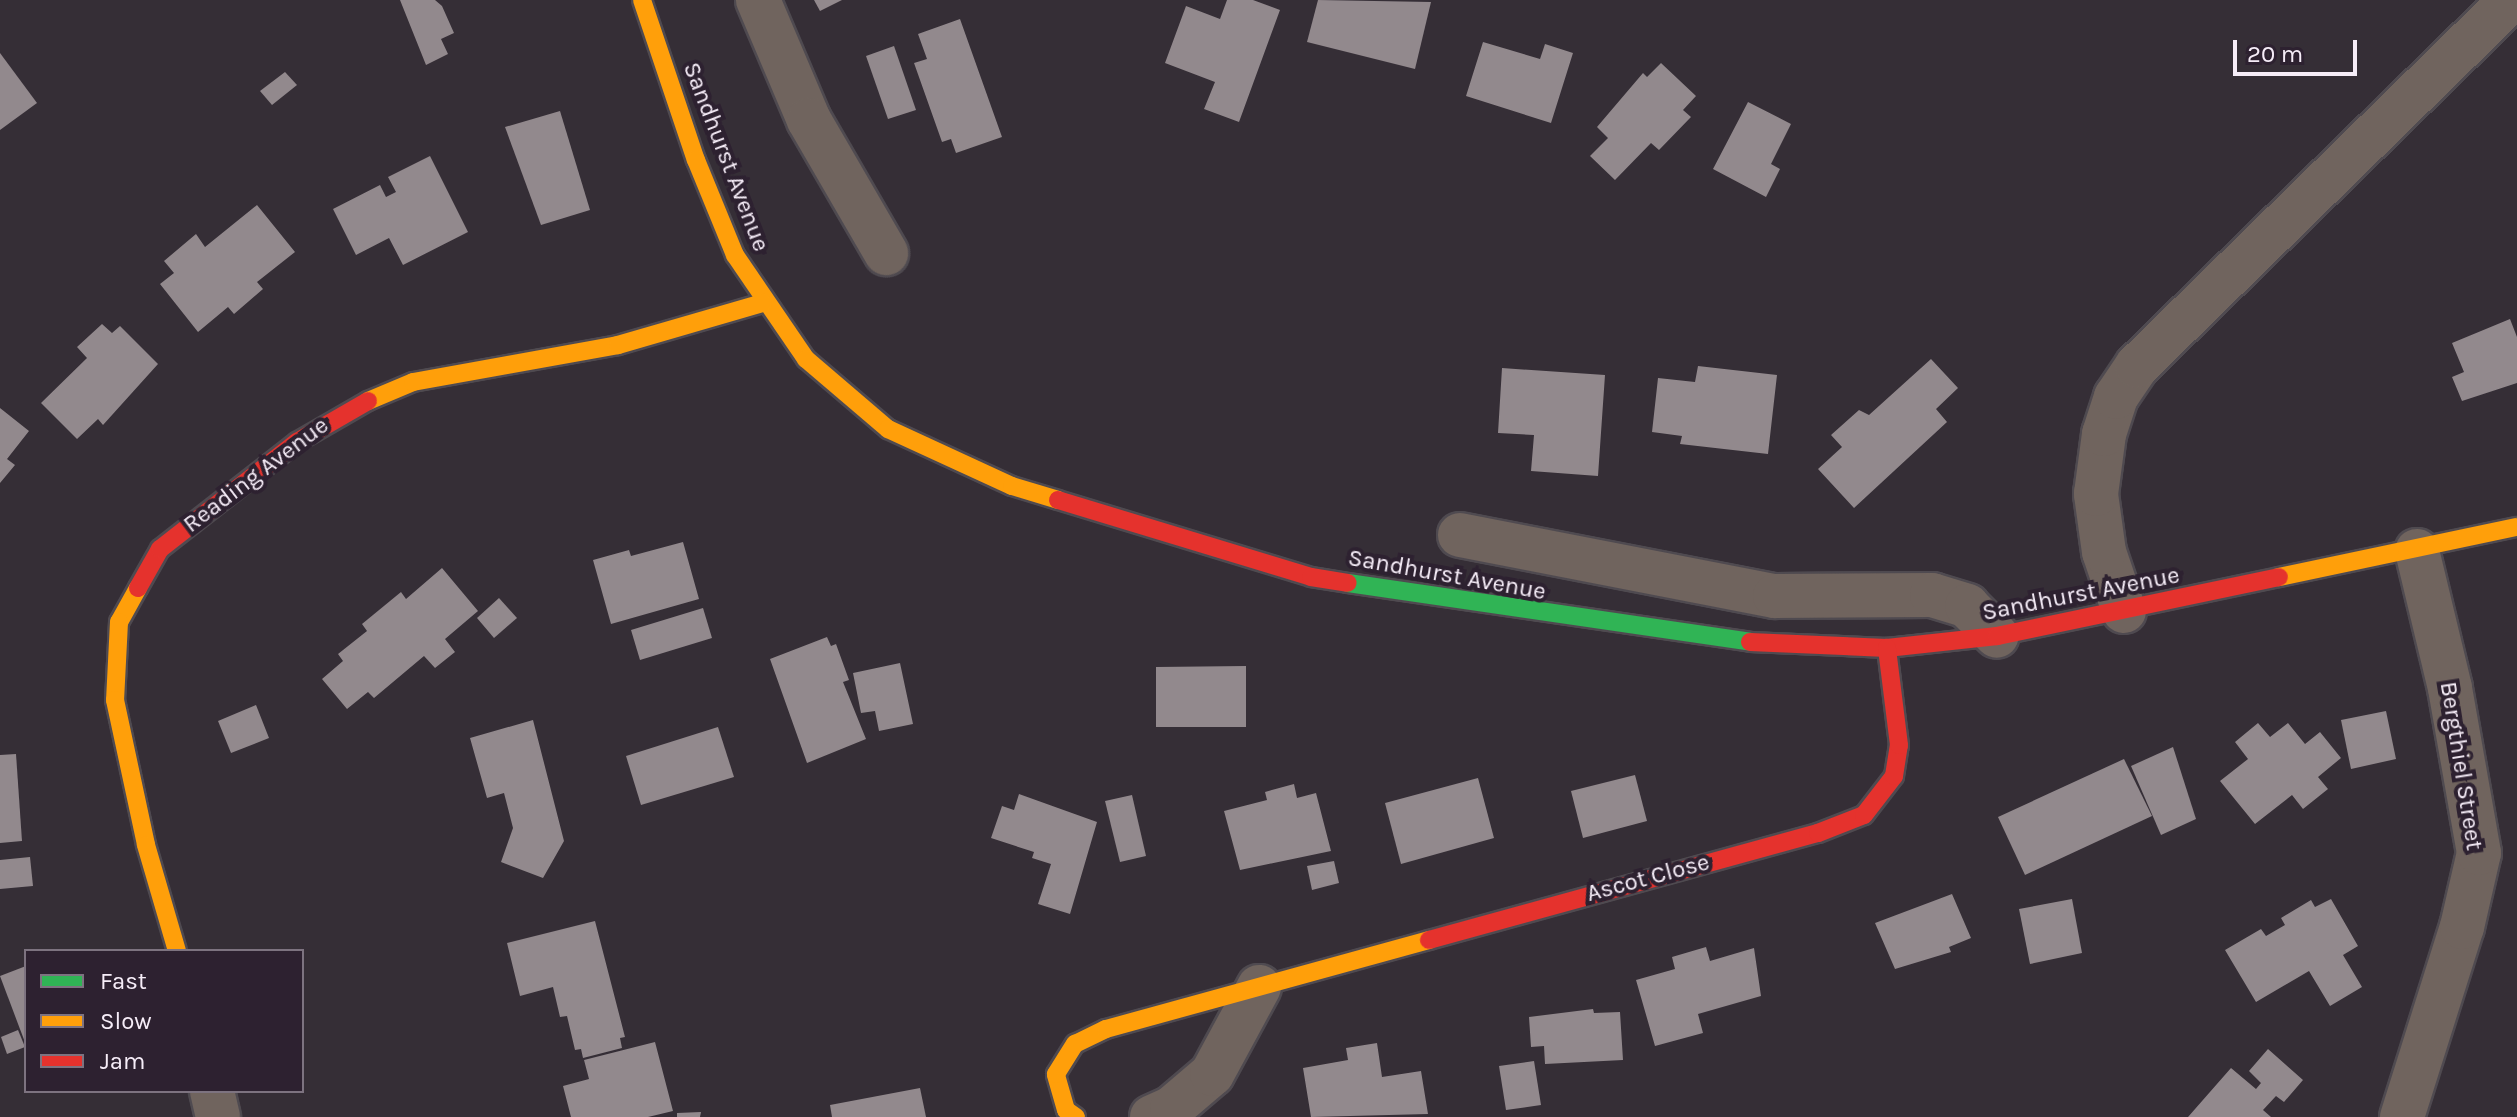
<!DOCTYPE html>
<style>
body{margin:0}
#map{position:relative;width:2517px;height:1117px;overflow:hidden;background:#352e36;font-family:Karla,sans-serif}
div>[style]{position:absolute}
.building>*{inset:0;background:#92898d}
.roads{filter:drop-shadow(2px 0 #4f4a50) drop-shadow(-2px 0 #4f4a50) drop-shadow(0 2px #4f4a50) drop-shadow(0 -2px #4f4a50)}
.street>*{height:44px;margin:-22px;padding:0 22px;transform-origin:22px;border-radius:22px;background:#70645e}
.fast>*{height:18px;margin:-9px;padding:0 9px;transform-origin:9px;border-radius:9px;background:#30b455}
.slow>*{height:18px;margin:-9px;padding:0 9px;transform-origin:9px;border-radius:9px;background:#ff9f0a}
.jam>*{height:18px;margin:-9px;padding:0 9px;transform-origin:9px;border-radius:9px;background:#e5322d}
span{translate:-50% -50%;white-space:nowrap;text-align:center;line-height:1.15;-webkit-text-stroke:8px #2d2130;paint-order:stroke}
.street-label{font-size:24px;color:#f6edf8}
.legend{position:absolute;left:24px;top:949px;width:280px;height:144px;box-sizing:border-box;background:#2d2130;border:2px solid #7d7380;margin:0;padding:10px 14px;list-style:none;font-size:24px;color:#f6edf8}
.legend li{display:flex;align-items:center;gap:16px;height:40px}
.legend b{width:40px;border:2px solid #7d7380}
.scale{position:absolute;left:2233px;top:40px;width:124px;height:36px;box-sizing:border-box;border:4px solid #f6edf8;border-top:0;padding-left:10px;font-size:24px;line-height:28px;white-space:nowrap;color:#f6edf8;-webkit-text-stroke:6px #2d2130;paint-order:stroke}
</style>
<div id="map">
<div class="building">
<i style="clip-path:polygon(400px 0,435px 0,442px 6px,454px 33px,441px 39px,448px 54px,426px 65px)"></i>
<i style="clip-path:polygon(814px 0,842px 0,820px 11px)"></i>
<i style="clip-path:polygon(1227px 0,1253px 0,1280px 10px,1239px 122px,1204px 109px,1215px 82px,1165px 63px,1186px 6px,1220px 19px)"></i>
<i style="clip-path:polygon(1318px 0,1431px 2px,1415px 69px,1307px 42px)"></i>
<i style="clip-path:polygon(960px 19px,1002px 137px,956px 153px,951px 139px,942px 142px,914px 63px,927px 59px,918px 34px)"></i>
<i style="clip-path:polygon(1483px 42px,1540px 59px,1545px 44px,1573px 53px,1551px 123px,1466px 96px)"></i>
<i style="clip-path:polygon(894px 46px,916px 110px,888px 119px,866px 56px)"></i>
<i style="clip-path:polygon(0 53px,37px 103px,0 130px)"></i>
<i style="clip-path:polygon(1661px 63px,1696px 96px,1683px 110px,1691px 117px,1659px 150px,1651px 143px,1615px 180px,1590px 156px,1608px 138px,1597px 127px,1643px 73px,1647px 77px)"></i>
<i style="clip-path:polygon(285px 72px,297px 85px,272px 105px,260px 91px)"></i>
<i style="clip-path:polygon(1748px 102px,1791px 124px,1771px 164px,1780px 169px,1766px 197px,1713px 169px)"></i>
<i style="clip-path:polygon(560px 111px,590px 210px,541px 225px,505px 127px)"></i>
<i style="clip-path:polygon(430px 156px,468px 232px,403px 265px,389px 238px,356px 255px,333px 209px,380px 185px,386px 197px,396px 192px,388px 177px)"></i>
<i style="clip-path:polygon(257px 205px,295px 252px,257px 282px,263px 289px,234px 314px,228px 307px,198px 332px,160px 284px,174px 273px,164px 261px,196px 234px,205px 247px)"></i>
<i style="clip-path:polygon(2510px 319px,2517px 337px,2517px 383px,2462px 401px,2452px 377px,2464px 372px,2452px 343px)"></i>
<i style="clip-path:polygon(102px 324px,112px 333px,120px 326px,158px 364px,103px 425px,98px 419px,77px 439px,41px 403px,87px 358px,77px 347px)"></i>
<i style="clip-path:polygon(1931px 359px,1958px 388px,1936px 409px,1947px 422px,1854px 508px,1818px 469px,1842px 447px,1831px 435px,1859px 410px,1869px 415px)"></i>
<i style="clip-path:polygon(1698px 366px,1777px 375px,1768px 454px,1680px 444px,1682px 436px,1652px 432px,1658px 378px,1695px 382px)"></i>
<i style="clip-path:polygon(1502px 368px,1605px 375px,1598px 476px,1531px 471px,1534px 435px,1498px 433px)"></i>
<i style="clip-path:polygon(0 408px,29px 431px,7px 459px,15px 465px,0 483px)"></i>
<i style="clip-path:polygon(683px 542px,699px 599px,611px 624px,593px 560px,629px 550px,631px 556px)"></i>
<i style="clip-path:polygon(442px 568px,478px 611px,445px 639px,455px 652px,435px 668px,424px 656px,374px 698px,368px 692px,347px 709px,322px 679px,343px 661px,338px 654px,367px 631px,362px 624px,401px 592px,406px 599px)"></i>
<i style="clip-path:polygon(499px 598px,517px 618px,494px 638px,477px 618px)"></i>
<i style="clip-path:polygon(703px 608px,712px 638px,640px 660px,631px 630px)"></i>
<i style="clip-path:polygon(827px 637px,831px 646px,836px 644px,849px 680px,843px 682px,866px 739px,807px 763px,770px 659px)"></i>
<i style="clip-path:polygon(900px 663px,913px 724px,879px 731px,875px 711px,861px 713px,853px 673px)"></i>
<i style="clip-path:polygon(1246px 666px,1246px 727px,1156px 727px,1156px 667px)"></i>
<i style="clip-path:polygon(256px 705px,269px 738px,231px 753px,218px 721px)"></i>
<i style="clip-path:polygon(2386px 711px,2396px 759px,2351px 769px,2341px 720px)"></i>
<i style="clip-path:polygon(533px 720px,564px 841px,543px 878px,501px 862px,513px 828px,504px 793px,487px 798px,470px 738px)"></i>
<i style="clip-path:polygon(2258px 723px,2270px 737px,2288px 723px,2305px 744px,2320px 732px,2341px 758px,2318px 777px,2328px 789px,2303px 809px,2292px 795px,2255px 824px,2220px 781px,2248px 759px,2235px 742px)"></i>
<i style="clip-path:polygon(718px 727px,734px 777px,641px 805px,626px 756px)"></i>
<i style="clip-path:polygon(2173px 747px,2196px 819px,2161px 835px,2131px 766px)"></i>
<i style="clip-path:polygon(16px 754px,22px 841px,0 843px,0 755px)"></i>
<i style="clip-path:polygon(2124px 759px,2152px 816px,2025px 875px,1998px 817px)"></i>
<i style="clip-path:polygon(1635px 775px,1647px 821px,1583px 838px,1571px 791px)"></i>
<i style="clip-path:polygon(1478px 778px,1494px 838px,1401px 864px,1385px 803px)"></i>
<i style="clip-path:polygon(1294px 784px,1297px 798px,1316px 793px,1331px 851px,1240px 870px,1224px 811px,1267px 800px,1265px 792px)"></i>
<i style="clip-path:polygon(1019px 794px,1097px 822px,1070px 914px,1038px 904px,1051px 864px,1032px 858px,1034px 852px,991px 838px,1002px 806px,1014px 810px)"></i>
<i style="clip-path:polygon(1132px 795px,1146px 856px,1120px 862px,1105px 801px)"></i>
<i style="clip-path:polygon(30px 857px,33px 886px,0 889px,0 860px)"></i>
<i style="clip-path:polygon(1334px 861px,1339px 883px,1312px 890px,1307px 866px)"></i>
<i style="clip-path:polygon(1952px 894px,1971px 938px,1949px 947px,1951px 952px,1895px 969px,1875px 923px)"></i>
<i style="clip-path:polygon(2072px 899px,2082px 953px,2030px 964px,2019px 909px)"></i>
<i style="clip-path:polygon(2331px 899px,2358px 946px,2343px 955px,2362px 987px,2330px 1006px,2309px 971px,2256px 1002px,2225px 950px,2261px 929px,2266px 936px,2285px 925px,2281px 918px,2311px 900px,2315px 907px)"></i>
<i style="clip-path:polygon(595px 921px,625px 1037px,620px 1038px,622px 1048px,583px 1058px,581px 1049px,575px 1050px,567px 1016px,560px 1017px,553px 987px,520px 996px,507px 943px)"></i>
<i style="clip-path:polygon(1706px 947px,1710px 961px,1754px 948px,1761px 996px,1698px 1014px,1703px 1033px,1655px 1046px,1636px 980px,1675px 969px,1672px 957px)"></i>
<i style="clip-path:polygon(26px 966px,26px 1045px,0 976px)"></i>
<i style="clip-path:polygon(1593px 1009px,1594px 1013px,1620px 1012px,1623px 1060px,1545px 1064px,1544px 1046px,1531px 1047px,1529px 1017px)"></i>
<i style="clip-path:polygon(18px 1030px,25px 1047px,7px 1054px,1px 1037px)"></i>
<i style="clip-path:polygon(655px 1042px,673px 1111px,648px 1117px,571px 1117px,563px 1086px,589px 1079px,584px 1060px)"></i>
<i style="clip-path:polygon(1377px 1043px,1382px 1077px,1421px 1071px,1428px 1114px,1311px 1117px,1303px 1068px,1348px 1060px,1346px 1048px)"></i>
<i style="clip-path:polygon(2268px 1049px,2303px 1080px,2284px 1102px,2276px 1096px,2263px 1110px,2271px 1117px,2188px 1117px,2231px 1068px,2256px 1089px,2261px 1083px,2249px 1071px)"></i>
<i style="clip-path:polygon(1534px 1061px,1541px 1105px,1506px 1110px,1499px 1066px)"></i>
<i style="clip-path:polygon(920px 1088px,926px 1117px,832px 1117px,830px 1105px)"></i>
<i style="clip-path:polygon(701px 1112px,700px 1117px,677px 1117px,677px 1113px)"></i>
</div>
<div class="roads">
<div class="street">
<i style="left:758px;top:0;width:130px;rotate:67deg"></i>
<i style="left:809px;top:120px;width:154px;rotate:59.9deg"></i>
<i style="left:1460px;top:535px;width:321px;rotate:11deg"></i>
<i style="left:1775px;top:596px;width:157px;rotate:-0.4deg"></i>
<i style="left:1932px;top:595px;width:37px;rotate:17deg"></i>
<i style="left:1967px;top:606px;width:42px;rotate:45deg"></i>
<i style="left:2124px;top:611px;width:62px;rotate:-108.7deg"></i>
<i style="left:2104px;top:552px;width:59px;rotate:-97.9deg"></i>
<i style="left:2096px;top:494px;width:61px;rotate:-82.4deg"></i>
<i style="left:2104px;top:434px;width:39px;rotate:-72deg"></i>
<i style="left:2116px;top:397px;width:37px;rotate:-56deg"></i>
<i style="left:2137px;top:366px;width:523px;rotate:-44.38deg"></i>
<i style="left:212px;top:1091px;width:27px;rotate:77deg"></i>
<i style="left:1152px;top:1117px;width:22px;rotate:-24deg"></i>
<i style="left:1172px;top:1108px;width:52px;rotate:-40.4deg"></i>
<i style="left:1212px;top:1074px;width:99px;rotate:-61.6deg"></i>
<i style="left:2402px;top:1117px;width:199px;rotate:-72.5deg"></i>
<i style="left:2462px;top:927px;width:76px;rotate:-77.1deg"></i>
<i style="left:2479px;top:853px;width:168px;rotate:-100deg"></i>
<i style="left:2450px;top:688px;width:141px;rotate:-103.5deg"></i>
</div>
<div class="fast">
<i style="left:1348px;top:583px;width:406px;rotate:8.3deg"></i>
</div>
<div class="slow">
<i style="left:642px;top:0;width:169px;rotate:71.4deg"></i>
<i style="left:696px;top:160px;width:103px;rotate:67.7deg"></i>
<i style="left:735px;top:255px;width:126px;rotate:55.7deg"></i>
<i style="left:806px;top:359px;width:108px;rotate:40.5deg"></i>
<i style="left:888px;top:429px;width:136px;rotate:24.7deg"></i>
<i style="left:1012px;top:486px;width:48px;rotate:16.9deg"></i>
<i style="left:368px;top:401px;width:49px;rotate:-22.9deg"></i>
<i style="left:413px;top:382px;width:208px;rotate:-10.2deg"></i>
<i style="left:618px;top:345px;width:151px;rotate:-16.2deg"></i>
<i style="left:2279px;top:577px;width:243px;rotate:-11.9deg"></i>
<i style="left:138px;top:588px;width:39px;rotate:119deg"></i>
<i style="left:119px;top:622px;width:78px;rotate:92.9deg"></i>
<i style="left:115px;top:700px;width:148px;rotate:77.9deg"></i>
<i style="left:146px;top:845px;width:110px;rotate:73.7deg"></i>
<i style="left:1076px;top:1117px;width:12px;rotate:-145deg"></i>
<i style="left:1066px;top:1110px;width:37px;rotate:-106deg"></i>
<i style="left:1056px;top:1074px;width:36px;rotate:-58deg"></i>
<i style="left:1075px;top:1044px;width:34px;rotate:-26deg"></i>
<i style="left:1106px;top:1029px;width:335px;rotate:-15.4deg"></i>
</div>
<div class="jam">
<i style="left:1058px;top:500px;width:264px;rotate:16.9deg"></i>
<i style="left:1311px;top:577px;width:37px;rotate:9deg"></i>
<i style="left:138px;top:588px;width:45px;rotate:-60.6deg"></i>
<i style="left:160px;top:549px;width:174px;rotate:-38deg"></i>
<i style="left:297px;top:442px;width:82px;rotate:-30deg"></i>
<i style="left:1750px;top:642px;width:137px;rotate:2.5deg"></i>
<i style="left:1887px;top:648px;width:111px;rotate:-6.2deg"></i>
<i style="left:1997px;top:636px;width:288px;rotate:-11.8deg"></i>
<i style="left:1429px;top:940px;width:403px;rotate:-15.4deg"></i>
<i style="left:1818px;top:833px;width:49px;rotate:-21.4deg"></i>
<i style="left:1864px;top:815px;width:49px;rotate:-52.4deg"></i>
<i style="left:1894px;top:776px;width:31px;rotate:-81deg"></i>
<i style="left:1899px;top:745px;width:98px;rotate:-97.1deg"></i>
</div>
</div>
<div class="street-label">
<span style="left:726px;top:157px;rotate:69deg">Sandhurst Avenue</span>
<span style="left:256px;top:475px;rotate:-37deg">Reading Avenue</span>
<span style="left:1447px;top:575px;rotate:10deg">Sandhurst Avenue</span>
<span style="left:2081px;top:594px;rotate:-11deg">Sandhurst Avenue</span>
<span style="left:2461px;top:766px;rotate:81deg">Bergthiel Street</span>
<span style="left:1648px;top:878px;rotate:-15deg">Ascot Close</span>
</div>
<ul class="legend">
<li><b style="height:10px;background:#30b455"></b>Fast</li>
<li><b style="height:10px;background:#ff9f0a"></b>Slow</li>
<li><b style="height:10px;background:#e5322d"></b>Jam</li>
</ul>
<div class="scale">20 m</div>
</div>
